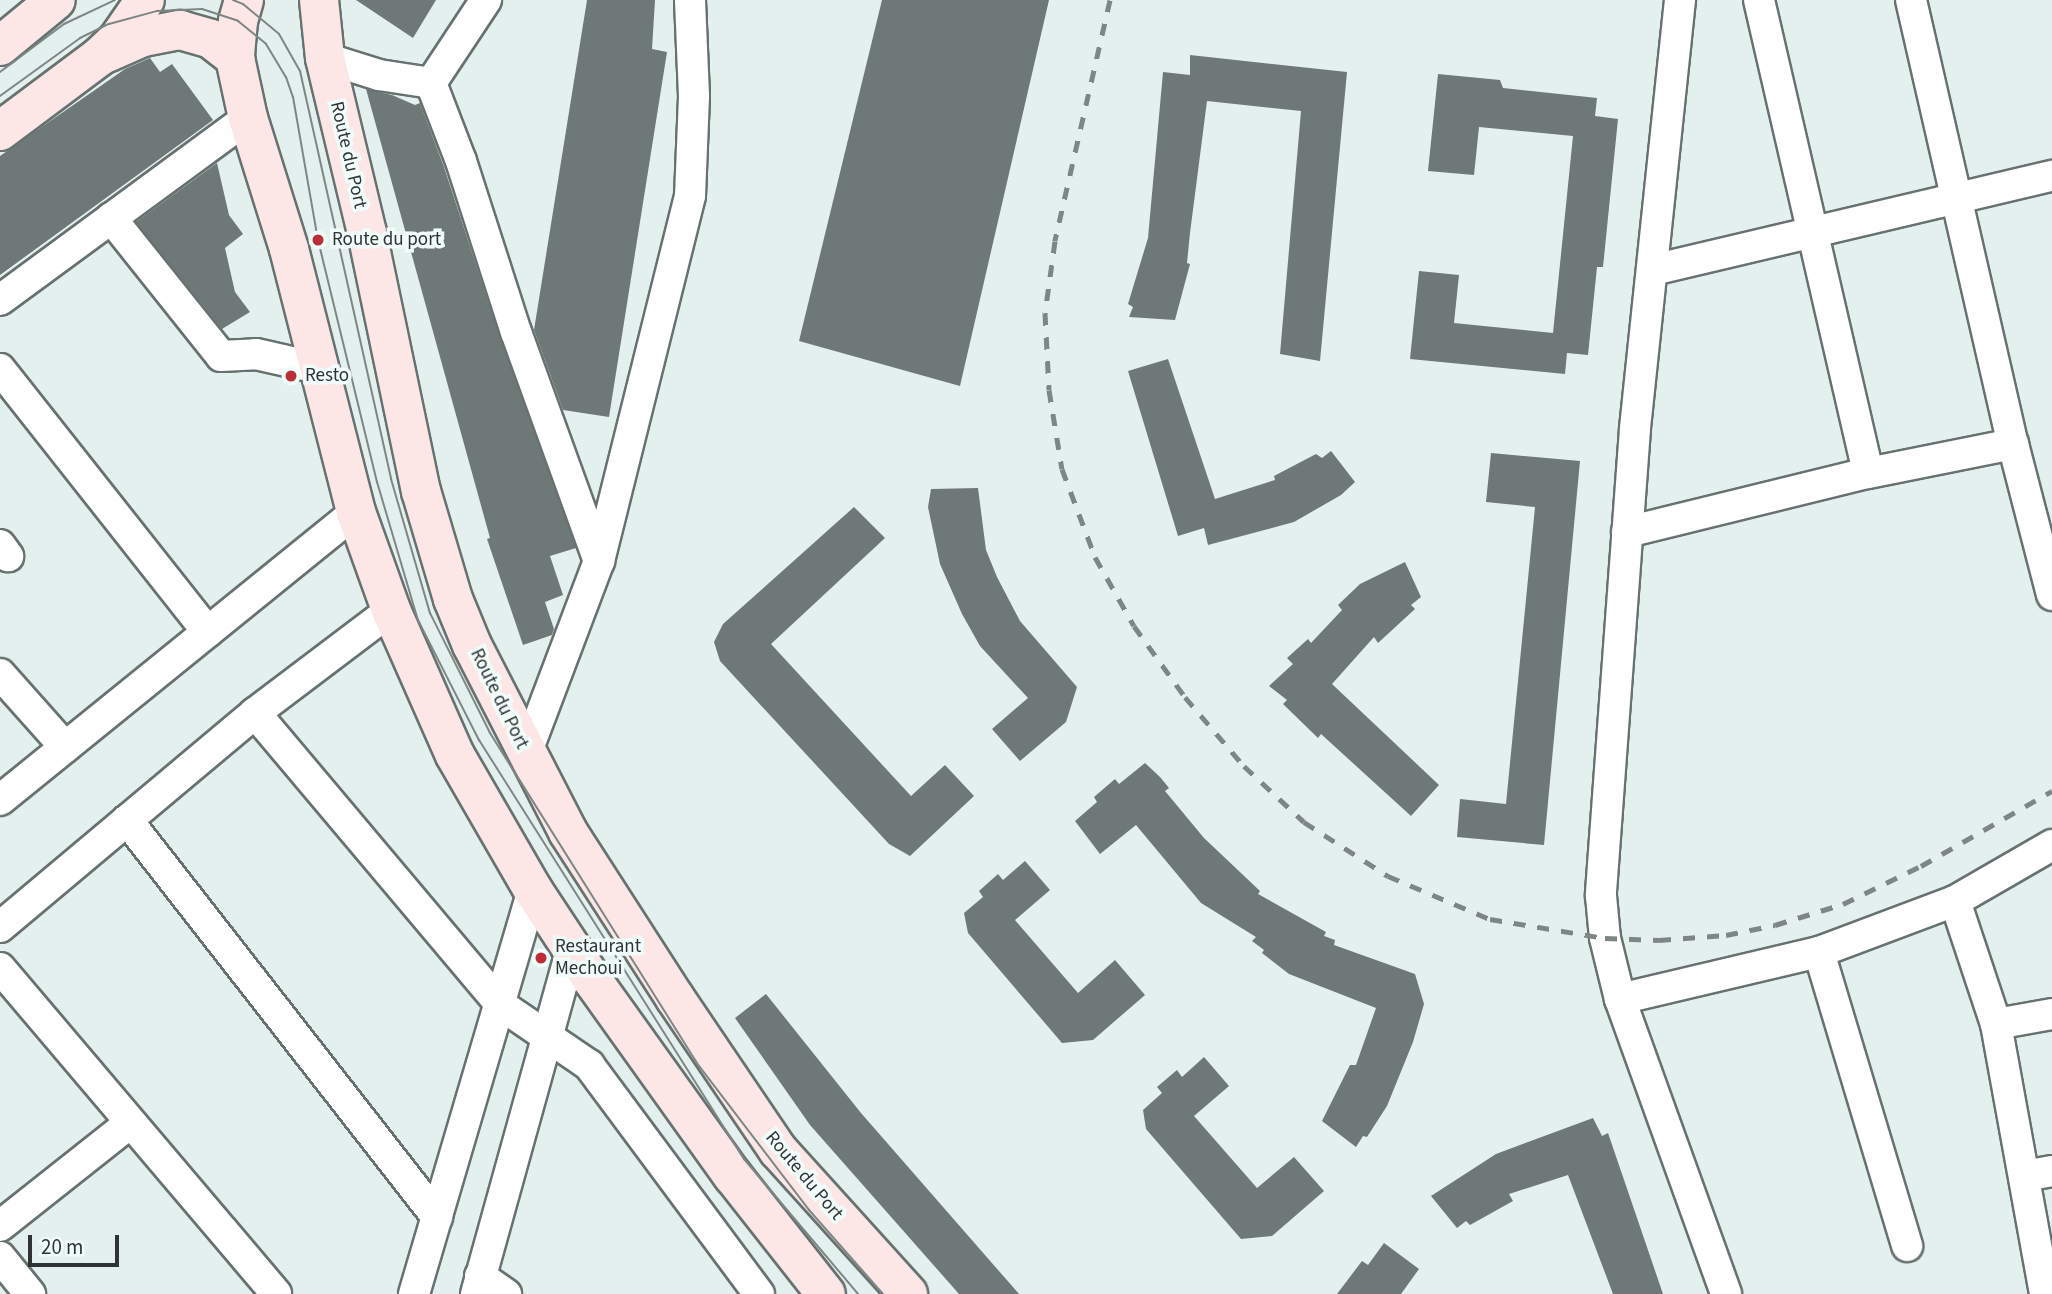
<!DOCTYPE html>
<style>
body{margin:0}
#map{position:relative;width:2052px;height:1294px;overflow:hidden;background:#e3f0ee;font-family:"Source Sans 3",sans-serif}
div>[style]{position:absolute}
.building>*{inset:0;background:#6d7877}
.roads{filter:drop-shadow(2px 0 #677270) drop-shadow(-2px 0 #677270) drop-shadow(0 2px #677270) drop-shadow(0 -2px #677270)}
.street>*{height:30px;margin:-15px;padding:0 15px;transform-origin:15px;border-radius:15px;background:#fff}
.secondary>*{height:38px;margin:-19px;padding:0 19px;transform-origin:19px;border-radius:19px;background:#fce7e6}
.tram>*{height:2px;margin:-1px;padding:0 1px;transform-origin:1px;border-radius:1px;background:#7e8685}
.rail>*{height:5px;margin-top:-2.5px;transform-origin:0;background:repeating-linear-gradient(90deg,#7e8685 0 12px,transparent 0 24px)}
.dots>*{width:19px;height:19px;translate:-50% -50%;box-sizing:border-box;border:4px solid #f0fdfb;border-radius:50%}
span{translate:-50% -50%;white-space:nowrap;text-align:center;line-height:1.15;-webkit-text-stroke:7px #f0fdfb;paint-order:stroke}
.street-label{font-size:19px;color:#2f3333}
.poi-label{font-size:19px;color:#2f3333}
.left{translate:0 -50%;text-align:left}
.scale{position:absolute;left:28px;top:1235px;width:91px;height:32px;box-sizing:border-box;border:4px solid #2f3333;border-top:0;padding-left:9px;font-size:21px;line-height:24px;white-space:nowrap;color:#2f3333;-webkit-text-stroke:5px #f0fdfb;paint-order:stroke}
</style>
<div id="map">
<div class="building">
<i style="clip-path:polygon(356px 0,436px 0,413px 38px)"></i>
<i style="clip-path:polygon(587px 0,655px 0,652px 49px,667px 52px,609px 417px,563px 410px,534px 330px)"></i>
<i style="clip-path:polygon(882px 0,1049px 0,960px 386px,799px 341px)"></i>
<i style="clip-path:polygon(1190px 55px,1347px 72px,1320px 361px,1280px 354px,1301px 111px,1207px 101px,1190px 233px,1187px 263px,1190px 264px,1175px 320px,1129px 317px,1133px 307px,1128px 304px,1148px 238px,1163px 72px,1190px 75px)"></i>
<i style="clip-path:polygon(150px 58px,160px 72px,172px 64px,213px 120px,0 275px,0 156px,125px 69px)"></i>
<i style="clip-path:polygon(1438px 74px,1500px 80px,1503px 88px,1597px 98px,1595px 116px,1618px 119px,1603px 267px,1597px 267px,1588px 355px,1567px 353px,1565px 374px,1410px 359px,1419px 271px,1459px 275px,1454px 323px,1553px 333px,1573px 136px,1479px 127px,1474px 175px,1428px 171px)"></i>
<i style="clip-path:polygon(366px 89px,392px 95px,415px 105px,420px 103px,444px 167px,500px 338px,576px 548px,550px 556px,563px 595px,545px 602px,554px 629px,552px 635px,523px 645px,487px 539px,490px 538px)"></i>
<i style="clip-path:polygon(217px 163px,229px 215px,243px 234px,225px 248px,235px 292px,250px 312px,222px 329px,136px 222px)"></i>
<i style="clip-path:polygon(1168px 359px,1215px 499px,1275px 480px,1274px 476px,1316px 454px,1322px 458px,1331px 451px,1355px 482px,1341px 495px,1294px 522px,1208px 545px,1204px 528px,1178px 536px,1128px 371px)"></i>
<i style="clip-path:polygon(1491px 453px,1580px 461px,1544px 845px,1457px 837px,1460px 799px,1506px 804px,1535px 507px,1486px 502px)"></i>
<i style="clip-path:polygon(978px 488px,986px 550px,997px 577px,1020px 621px,1077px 687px,1066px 722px,1020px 761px,992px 729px,1028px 698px,980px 646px,962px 614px,940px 564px,928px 507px,931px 489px)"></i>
<i style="clip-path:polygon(854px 507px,885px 538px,771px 644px,911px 796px,945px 765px,974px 796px,910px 856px,889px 844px,720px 661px,714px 642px,723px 624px)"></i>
<i style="clip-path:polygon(1405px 562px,1421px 597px,1411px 605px,1415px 609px,1378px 643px,1374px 637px,1332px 684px,1439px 785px,1411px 816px,1321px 734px,1318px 738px,1283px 704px,1287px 700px,1269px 686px,1293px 664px,1287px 658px,1308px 639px,1311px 643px,1342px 610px,1338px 605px,1360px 584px)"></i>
<i style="clip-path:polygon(1145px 763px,1160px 777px,1169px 788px,1165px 791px,1204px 838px,1260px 891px,1258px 894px,1326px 932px,1324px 936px,1335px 940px,1334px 945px,1415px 974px,1424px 1004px,1413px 1042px,1387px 1106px,1367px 1137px,1363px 1136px,1356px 1147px,1322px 1121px,1350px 1065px,1356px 1065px,1376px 1008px,1289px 974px,1262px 953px,1264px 950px,1252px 941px,1256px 937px,1201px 903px,1136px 825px,1100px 854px,1075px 821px,1097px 802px,1094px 797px,1115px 779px,1119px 784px)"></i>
<i style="clip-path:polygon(1025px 861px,1050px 890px,1015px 920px,1078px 993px,1115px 960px,1145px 995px,1093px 1040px,1062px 1043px,968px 933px,964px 913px,983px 897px,979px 891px,998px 874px,1003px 880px)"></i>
<i style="clip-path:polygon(766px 994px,861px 1113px,1019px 1294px,959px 1294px,810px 1125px,735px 1018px)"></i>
<i style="clip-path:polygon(1204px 1057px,1229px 1086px,1194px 1116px,1257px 1188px,1294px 1157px,1324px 1191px,1272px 1236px,1241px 1239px,1146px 1129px,1143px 1110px,1162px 1093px,1157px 1087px,1177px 1070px,1182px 1077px)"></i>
<i style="clip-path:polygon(1593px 1118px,1602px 1136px,1608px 1133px,1663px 1294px,1613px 1294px,1568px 1175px,1509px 1194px,1513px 1201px,1470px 1225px,1466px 1221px,1457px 1228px,1431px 1196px,1496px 1154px)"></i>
<i style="clip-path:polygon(1384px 1243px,1419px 1269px,1401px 1294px,1337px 1294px,1362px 1261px,1368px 1265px)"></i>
</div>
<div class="roads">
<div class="street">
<i style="left:1680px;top:0;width:431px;rotate:96deg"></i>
<i style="left:1635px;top:429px;width:468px;rotate:94.2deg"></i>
<i style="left:1601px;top:896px;width:42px;rotate:84.6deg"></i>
<i style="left:1605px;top:938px;width:63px;rotate:76.2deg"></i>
<i style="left:1620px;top:999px;width:313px;rotate:70.2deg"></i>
<i style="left:1759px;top:0;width:485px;rotate:77deg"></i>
<i style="left:1911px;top:0;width:456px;rotate:77.1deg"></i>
<i style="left:2013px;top:444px;width:156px;rotate:75.5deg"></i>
<i style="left:325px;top:58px;width:57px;rotate:17.5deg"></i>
<i style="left:379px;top:75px;width:53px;rotate:8.7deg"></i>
<i style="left:431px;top:83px;width:84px;rotate:69deg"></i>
<i style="left:461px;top:161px;width:180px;rotate:72.2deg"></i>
<i style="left:516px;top:332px;width:244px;rotate:70.1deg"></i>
<i style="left:431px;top:83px;width:100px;rotate:-56.5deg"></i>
<i style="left:111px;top:218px;width:176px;rotate:51.4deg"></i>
<i style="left:221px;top:356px;width:35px;rotate:-3deg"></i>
<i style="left:256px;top:354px;width:64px;rotate:12.7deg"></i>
<i style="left:1653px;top:270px;width:410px;rotate:-13.3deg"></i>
<i style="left:0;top:300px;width:308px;rotate:-36.3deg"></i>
<i style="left:0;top:369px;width:335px;rotate:51.7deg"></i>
<i style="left:1627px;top:532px;width:248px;rotate:-13.8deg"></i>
<i style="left:1868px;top:473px;width:148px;rotate:-11.3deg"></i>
<i style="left:0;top:545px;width:14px;rotate:54deg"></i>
<i style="left:0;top:674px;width:98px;rotate:48.3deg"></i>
<i style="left:255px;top:713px;width:382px;rotate:49.9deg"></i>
<i style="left:501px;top:1005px;width:107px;rotate:34.3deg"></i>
<i style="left:589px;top:1065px;width:285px;rotate:53.4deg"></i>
<i style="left:526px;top:754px;width:206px;rotate:-69.3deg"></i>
<i style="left:599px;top:561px;width:376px;rotate:-76deg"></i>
<i style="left:690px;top:196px;width:100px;rotate:-87.7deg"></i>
<i style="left:694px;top:96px;width:96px;rotate:-92.4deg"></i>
<i style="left:0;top:800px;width:458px;rotate:-39deg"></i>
<i style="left:127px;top:820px;width:504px;rotate:52.02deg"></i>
<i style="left:1955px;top:901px;width:130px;rotate:71.6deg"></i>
<i style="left:1996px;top:1024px;width:274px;rotate:79.7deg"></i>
<i style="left:0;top:927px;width:333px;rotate:-40deg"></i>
<i style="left:255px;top:713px;width:171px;rotate:-37.1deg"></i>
<i style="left:1819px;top:952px;width:307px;rotate:73.3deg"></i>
<i style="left:0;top:968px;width:427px;rotate:49.7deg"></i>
<i style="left:1620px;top:999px;width:204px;rotate:-13.3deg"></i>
<i style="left:1819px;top:952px;width:145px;rotate:-20.6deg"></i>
<i style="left:1955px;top:901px;width:112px;rotate:-30deg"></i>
<i style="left:1996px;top:1024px;width:57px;rotate:-10.1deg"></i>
<i style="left:2024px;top:1176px;width:28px;rotate:-10deg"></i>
<i style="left:0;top:1226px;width:166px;rotate:-38.4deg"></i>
<i style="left:0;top:1257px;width:48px;rotate:51deg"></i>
<i style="left:480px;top:1276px;width:32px;rotate:35deg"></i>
<i style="left:414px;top:1294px;width:421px;rotate:-73.6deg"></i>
<i style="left:476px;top:1294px;width:360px;rotate:-74.5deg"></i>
</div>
<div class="secondary">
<i style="left:244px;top:0;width:22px;rotate:106deg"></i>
<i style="left:238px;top:21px;width:37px;rotate:95deg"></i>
<i style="left:235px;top:58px;width:61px;rotate:77.8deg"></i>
<i style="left:248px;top:118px;width:137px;rotate:72.6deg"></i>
<i style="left:289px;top:249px;width:271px;rotate:75.7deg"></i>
<i style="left:356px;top:512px;width:104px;rotate:70.3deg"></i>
<i style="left:391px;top:610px;width:158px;rotate:66.2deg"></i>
<i style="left:455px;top:755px;width:156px;rotate:60deg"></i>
<i style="left:533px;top:890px;width:105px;rotate:56.6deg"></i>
<i style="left:591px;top:978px;width:244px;rotate:54.4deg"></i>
<i style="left:733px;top:1176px;width:150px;rotate:51.8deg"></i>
<i style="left:319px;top:0;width:58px;rotate:84.1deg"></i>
<i style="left:325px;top:58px;width:180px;rotate:76.5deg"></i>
<i style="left:367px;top:233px;width:264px;rotate:78.2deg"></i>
<i style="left:421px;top:491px;width:113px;rotate:73.5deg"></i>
<i style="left:453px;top:599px;width:50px;rotate:67.6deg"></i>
<i style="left:472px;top:645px;width:210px;rotate:62.8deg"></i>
<i style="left:568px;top:832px;width:197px;rotate:57.2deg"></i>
<i style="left:675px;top:998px;width:184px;rotate:55.9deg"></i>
<i style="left:778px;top:1150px;width:194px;rotate:47.9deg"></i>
<i style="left:0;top:46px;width:72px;rotate:-39.4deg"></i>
<i style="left:107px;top:53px;width:39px;rotate:-24deg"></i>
<i style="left:143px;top:37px;width:38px;rotate:-11deg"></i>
<i style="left:180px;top:30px;width:32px;rotate:16deg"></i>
<i style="left:211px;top:39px;width:31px;rotate:38deg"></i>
<i style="left:0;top:131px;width:124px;rotate:-36.8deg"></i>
<i style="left:99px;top:57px;width:26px;rotate:-43deg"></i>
<i style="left:118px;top:39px;width:47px;rotate:-55.3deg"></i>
</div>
</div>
<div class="tram">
<i style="left:233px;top:0;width:11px;rotate:22deg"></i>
<i style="left:243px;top:4px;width:47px;rotate:39.8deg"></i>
<i style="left:279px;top:34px;width:43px;rotate:60.4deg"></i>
<i style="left:300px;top:71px;width:418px;rotate:77.4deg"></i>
<i style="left:391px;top:479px;width:140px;rotate:73.8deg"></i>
<i style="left:430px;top:613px;width:134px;rotate:63.4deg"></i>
<i style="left:490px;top:733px;width:393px;rotate:57.9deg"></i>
<i style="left:699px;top:1066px;width:181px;rotate:52.6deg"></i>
<i style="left:809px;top:1210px;width:112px;rotate:48.6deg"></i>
<i style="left:0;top:72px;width:80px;rotate:-36.9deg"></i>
<i style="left:64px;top:24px;width:56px;rotate:-25.2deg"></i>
<i style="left:0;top:96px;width:99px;rotate:-35.9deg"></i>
<i style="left:80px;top:38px;width:32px;rotate:-26deg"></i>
<i style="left:109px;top:24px;width:50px;rotate:-15.2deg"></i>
<i style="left:157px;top:11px;width:45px;rotate:-2.5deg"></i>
<i style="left:202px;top:9px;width:38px;rotate:18deg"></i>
<i style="left:238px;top:21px;width:36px;rotate:39deg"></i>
<i style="left:266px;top:44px;width:39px;rotate:59deg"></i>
<i style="left:286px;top:77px;width:21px;rotate:71deg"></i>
<i style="left:293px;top:97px;width:145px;rotate:80.1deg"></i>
<i style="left:318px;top:240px;width:249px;rotate:76.3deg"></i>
<i style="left:377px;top:482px;width:144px;rotate:73.5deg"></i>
<i style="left:418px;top:620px;width:135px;rotate:63.1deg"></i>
<i style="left:479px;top:740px;width:496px;rotate:57.7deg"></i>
<i style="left:744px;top:1159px;width:177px;rotate:49.8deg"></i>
</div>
<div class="rail">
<i style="left:1110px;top:0;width:247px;rotate:102.9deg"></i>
<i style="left:1055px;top:241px;width:73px;rotate:97.9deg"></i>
<i style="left:1045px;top:313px;width:77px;rotate:87deg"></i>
<i style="left:1049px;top:390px;width:80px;rotate:80.7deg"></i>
<i style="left:1062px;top:469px;width:94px;rotate:69.4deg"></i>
<i style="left:1095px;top:557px;width:79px;rotate:60.5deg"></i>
<i style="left:1134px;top:626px;width:87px;rotate:54.3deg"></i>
<i style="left:1185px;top:697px;width:91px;rotate:49.5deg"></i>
<i style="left:1244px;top:766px;width:82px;rotate:43deg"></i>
<i style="left:1304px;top:822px;width:100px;rotate:32.7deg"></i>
<i style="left:1388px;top:876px;width:111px;rotate:22.9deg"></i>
<i style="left:1490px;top:919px;width:117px;rotate:9.4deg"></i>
<i style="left:1605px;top:938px;width:54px;rotate:2.1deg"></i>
<i style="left:1659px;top:940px;width:67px;rotate:-4.3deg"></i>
<i style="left:1726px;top:935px;width:50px;rotate:-11.5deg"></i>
<i style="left:1775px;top:925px;width:71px;rotate:-17.2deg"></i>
<i style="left:1843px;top:904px;width:87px;rotate:-26deg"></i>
<i style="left:1921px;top:866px;width:151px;rotate:-29.8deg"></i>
</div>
<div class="dots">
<i style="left:318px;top:240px;background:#bd2d37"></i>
<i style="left:291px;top:376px;background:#bd2d37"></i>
<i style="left:541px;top:958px;background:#bd2d37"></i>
</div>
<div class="street-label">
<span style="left:348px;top:155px;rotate:77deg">Route du Port</span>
<span style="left:499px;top:699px;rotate:64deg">Route du Port</span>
<span style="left:804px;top:1176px;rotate:50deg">Route du Port</span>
</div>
<div class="poi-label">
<span class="left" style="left:332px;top:240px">Route du port</span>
<span class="left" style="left:305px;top:376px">Resto</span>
<span class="left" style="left:555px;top:958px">Restaurant<br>Mechoui</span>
</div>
<div class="scale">20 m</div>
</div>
